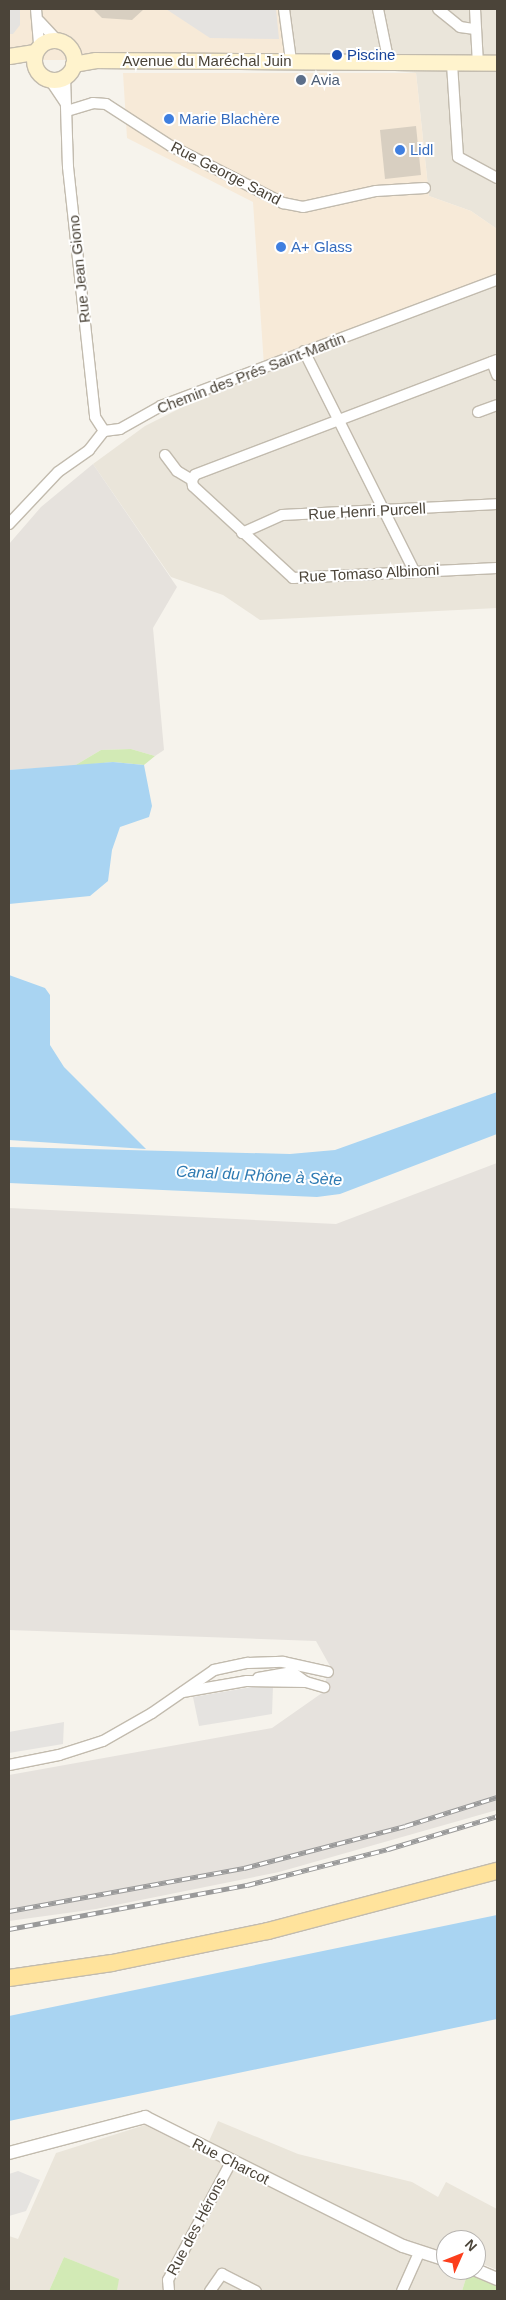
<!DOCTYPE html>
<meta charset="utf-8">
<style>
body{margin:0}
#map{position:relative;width:506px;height:2300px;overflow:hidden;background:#f6f3ec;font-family:Helvetica,sans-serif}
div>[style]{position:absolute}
.residential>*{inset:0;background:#eae5da}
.commercial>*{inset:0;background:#f7ead8}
.industrial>*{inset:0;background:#e6e2dd}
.green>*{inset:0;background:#d2eab5}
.parking>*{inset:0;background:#e5e3e0}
.water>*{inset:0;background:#a9d4f2}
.building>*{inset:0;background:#d8cfc1}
.roads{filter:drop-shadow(1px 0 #c2bbae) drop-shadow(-1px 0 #c2bbae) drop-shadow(0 1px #c2bbae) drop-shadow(0 -1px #c2bbae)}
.minor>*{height:10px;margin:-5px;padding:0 5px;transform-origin:5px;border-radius:5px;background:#fff}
.tertiary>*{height:12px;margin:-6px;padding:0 6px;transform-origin:6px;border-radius:6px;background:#fff}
.secondary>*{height:15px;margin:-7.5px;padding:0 7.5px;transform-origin:7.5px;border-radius:7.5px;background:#fff3cd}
.secondary>.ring{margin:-7.5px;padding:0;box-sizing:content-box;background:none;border:15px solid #fff3cd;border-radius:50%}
.primary>*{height:16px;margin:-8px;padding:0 8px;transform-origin:8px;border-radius:8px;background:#ffe39c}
.rail>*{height:4.5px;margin-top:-2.25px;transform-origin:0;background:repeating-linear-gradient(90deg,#fff 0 8px,#9a9a9a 0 16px);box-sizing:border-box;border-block:1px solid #9a9a9a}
.dots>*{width:14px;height:14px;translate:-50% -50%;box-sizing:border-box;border:2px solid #fff;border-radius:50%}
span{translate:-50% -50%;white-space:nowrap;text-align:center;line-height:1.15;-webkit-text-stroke:4px #fff;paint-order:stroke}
.transit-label{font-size:15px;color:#164399}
.left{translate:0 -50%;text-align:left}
.street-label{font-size:15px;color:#4b4439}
.service-label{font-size:15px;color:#4e5e75}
.shop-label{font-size:15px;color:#366cbe}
.water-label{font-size:16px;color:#2e7ab2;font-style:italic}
.frame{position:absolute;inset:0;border:10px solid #4b4439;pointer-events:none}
.north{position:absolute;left:436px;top:2230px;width:50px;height:50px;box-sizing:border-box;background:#fff;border:1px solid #b7b4b0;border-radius:50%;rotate:46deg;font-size:14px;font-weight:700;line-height:20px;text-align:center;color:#4b4439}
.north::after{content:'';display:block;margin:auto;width:18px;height:22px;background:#fc3f1d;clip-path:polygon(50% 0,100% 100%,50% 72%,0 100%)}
</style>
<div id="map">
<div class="residential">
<i style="clip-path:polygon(278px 9px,497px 9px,497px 229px,471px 211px,429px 196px,416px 73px,285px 60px)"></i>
<i style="clip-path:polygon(497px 274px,497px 608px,260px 620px,223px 595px,171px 577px,93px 464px,145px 426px,264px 366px)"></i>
<i style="clip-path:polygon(218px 2121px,298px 2154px,412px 2182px,438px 2197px,446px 2182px,497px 2209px,497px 2270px,476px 2261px,476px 2240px,446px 2240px,446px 2253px,408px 2242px,209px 2141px)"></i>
<i style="clip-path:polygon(145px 2125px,406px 2253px,446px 2265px,446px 2270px,468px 2272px,462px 2291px,117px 2291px,118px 2279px,64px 2257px,49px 2291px,9px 2291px,9px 2236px,18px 2239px,56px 2153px)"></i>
</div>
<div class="commercial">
<i style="clip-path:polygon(9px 9px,278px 9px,285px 60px,9px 60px)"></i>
<i style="clip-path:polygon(123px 73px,416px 73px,429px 196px,471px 211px,497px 229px,497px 274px,264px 366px,253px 202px,127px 138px)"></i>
</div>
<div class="industrial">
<i style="clip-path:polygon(93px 464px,177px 587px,153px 628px,164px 750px,155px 756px,131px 749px,101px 750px,74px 766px,9px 770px,9px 544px,41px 507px)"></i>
<i style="clip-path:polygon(497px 1163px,497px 1810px,279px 1872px,96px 1909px,9px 1921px,9px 1775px,272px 1728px,322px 1693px,330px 1666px,316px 1641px,9px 1630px,9px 1208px,336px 1224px)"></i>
</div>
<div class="green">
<i style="clip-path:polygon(131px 749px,155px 756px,144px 765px,113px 762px,74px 766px,101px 750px)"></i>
<i style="clip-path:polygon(64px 2257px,119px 2279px,117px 2291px,49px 2291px)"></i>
<i style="clip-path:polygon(468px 2272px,497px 2284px,497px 2291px,462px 2291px)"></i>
</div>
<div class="parking">
<i style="clip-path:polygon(9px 9px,20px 9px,20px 25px,13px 34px,9px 34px)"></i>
<i style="clip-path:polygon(166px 9px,276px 9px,279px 39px,210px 38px)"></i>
<i style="clip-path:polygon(257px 1686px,273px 1686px,272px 1714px,199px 1726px,193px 1697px)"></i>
<i style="clip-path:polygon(64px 1722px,63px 1744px,9px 1753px,9px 1732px)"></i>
<i style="clip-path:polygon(18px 2171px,40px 2180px,26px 2211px,9px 2216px,9px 2174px)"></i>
</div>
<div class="water">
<i style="clip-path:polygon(113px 762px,144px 765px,152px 806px,149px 817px,120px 827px,112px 850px,108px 881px,90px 896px,9px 904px,9px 770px)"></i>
<i style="clip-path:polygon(9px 975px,45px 988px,50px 995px,50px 1045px,64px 1067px,146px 1149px,9px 1140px)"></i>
<i style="clip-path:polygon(497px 1092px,497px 1134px,340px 1194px,317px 1197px,9px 1183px,9px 1147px,290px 1154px,335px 1150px)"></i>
<i style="clip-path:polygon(497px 1915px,497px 2019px,9px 2121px,9px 2016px)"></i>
</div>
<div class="building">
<i style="clip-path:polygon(93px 9px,144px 9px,132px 20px,102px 18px)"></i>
<i style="clip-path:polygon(416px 126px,421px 175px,385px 179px,380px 130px)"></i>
</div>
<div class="roads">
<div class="minor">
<i style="left:36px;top:9px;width:37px;rotate:85deg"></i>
<i style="left:284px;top:9px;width:52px;rotate:82.3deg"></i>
<i style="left:378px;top:9px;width:55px;rotate:78.5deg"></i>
<i style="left:438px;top:9px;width:28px;rotate:39deg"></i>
<i style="left:460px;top:27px;width:15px;rotate:8deg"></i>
<i style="left:475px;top:9px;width:55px;rotate:86.9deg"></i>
<i style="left:39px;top:21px;width:26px;rotate:47deg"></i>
<i style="left:452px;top:64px;width:93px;rotate:86.3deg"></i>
<i style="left:458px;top:157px;width:44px;rotate:28.3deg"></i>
<i style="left:65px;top:77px;width:90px;rotate:88.1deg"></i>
<i style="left:68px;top:167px;width:251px;rotate:83.8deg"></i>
<i style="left:95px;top:417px;width:17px;rotate:57deg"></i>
<i style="left:50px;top:80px;width:27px;rotate:56deg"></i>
<i style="left:67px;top:111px;width:27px;rotate:-17deg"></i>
<i style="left:93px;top:103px;width:13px;rotate:4deg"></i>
<i style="left:106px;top:104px;width:77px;rotate:32.9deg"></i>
<i style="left:171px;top:146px;width:126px;rotate:27deg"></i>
<i style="left:283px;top:203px;width:20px;rotate:11deg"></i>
<i style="left:303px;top:207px;width:75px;rotate:-12.4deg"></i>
<i style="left:376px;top:191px;width:49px;rotate:-3.5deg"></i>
<i style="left:304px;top:351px;width:246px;rotate:63.4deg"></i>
<i style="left:497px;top:360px;width:323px;rotate:159.2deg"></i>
<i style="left:195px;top:475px;width:6px;rotate:121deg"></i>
<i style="left:192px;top:480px;width:6px;rotate:81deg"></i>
<i style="left:193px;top:486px;width:136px;rotate:42.6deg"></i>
<i style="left:293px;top:578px;width:204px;rotate:-2.8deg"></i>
<i style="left:492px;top:362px;width:14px;rotate:69deg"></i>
<i style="left:478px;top:412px;width:20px;rotate:-20deg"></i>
<i style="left:165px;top:455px;width:20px;rotate:53deg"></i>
<i style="left:177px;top:471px;width:17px;rotate:31deg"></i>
<i style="left:9px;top:524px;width:71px;rotate:-46.7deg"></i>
<i style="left:58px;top:472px;width:38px;rotate:-35deg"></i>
<i style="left:89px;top:450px;width:24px;rotate:-52deg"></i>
<i style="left:104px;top:431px;width:16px;rotate:-7deg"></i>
<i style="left:120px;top:429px;width:47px;rotate:-29.3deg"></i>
<i style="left:161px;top:406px;width:359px;rotate:-20.6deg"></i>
<i style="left:242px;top:533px;width:44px;rotate:-24.2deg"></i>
<i style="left:282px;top:515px;width:215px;rotate:-2.9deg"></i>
<i style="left:258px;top:1678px;width:35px;rotate:-10deg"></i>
<i style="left:292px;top:1672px;width:17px;rotate:36deg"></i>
<i style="left:183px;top:1692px;width:65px;rotate:-9.8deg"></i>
<i style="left:247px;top:1681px;width:59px;rotate:1deg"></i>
<i style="left:306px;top:1682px;width:19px;rotate:16deg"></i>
<i style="left:9px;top:1765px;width:51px;rotate:-11.3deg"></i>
<i style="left:59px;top:1755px;width:46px;rotate:-17.7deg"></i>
<i style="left:103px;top:1741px;width:56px;rotate:-29.7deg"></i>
<i style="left:152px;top:1713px;width:75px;rotate:-34.7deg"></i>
<i style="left:214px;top:1670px;width:35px;rotate:-12deg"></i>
<i style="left:248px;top:1663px;width:35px;rotate:-2deg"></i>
<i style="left:283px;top:1662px;width:46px;rotate:12.5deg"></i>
<i style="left:169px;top:2291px;width:11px;rotate:-95deg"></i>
<i style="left:168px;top:2280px;width:134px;rotate:-61.9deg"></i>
<i style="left:210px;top:2291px;width:21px;rotate:-55deg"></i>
<i style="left:222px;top:2274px;width:38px;rotate:27deg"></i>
<i style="left:402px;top:2291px;width:42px;rotate:-65.9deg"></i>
</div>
<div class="tertiary">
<i style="left:9px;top:2153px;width:141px;rotate:-14.8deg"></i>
<i style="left:145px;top:2117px;width:288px;rotate:26.6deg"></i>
<i style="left:403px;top:2246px;width:45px;rotate:18deg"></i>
<i style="left:476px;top:2270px;width:23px;rotate:23deg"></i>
</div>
<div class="secondary">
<i class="ring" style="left:34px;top:40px;width:25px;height:25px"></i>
<i style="left:9px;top:56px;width:26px;rotate:-9deg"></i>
<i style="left:73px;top:64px;width:23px;rotate:-10deg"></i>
<i style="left:96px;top:60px;width:401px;rotate:0.4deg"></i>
</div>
<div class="primary">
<i style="left:9px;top:1978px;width:104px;rotate:-8.3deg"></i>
<i style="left:112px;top:1963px;width:159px;rotate:-11.6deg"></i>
<i style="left:268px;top:1931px;width:237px;rotate:-14.7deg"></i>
</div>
</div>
<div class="rail">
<i style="left:9px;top:1911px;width:239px;rotate:-10.4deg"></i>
<i style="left:244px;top:1868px;width:166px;rotate:-14.6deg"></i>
<i style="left:405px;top:1826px;width:96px;rotate:-17.5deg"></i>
<i style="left:9px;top:1929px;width:242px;rotate:-10.5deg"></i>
<i style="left:247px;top:1885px;width:146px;rotate:-14.3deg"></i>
<i style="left:388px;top:1849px;width:114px;rotate:-16.8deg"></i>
</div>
<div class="dots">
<i style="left:337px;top:55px;background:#1a4fb4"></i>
<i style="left:301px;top:80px;background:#5c6f8a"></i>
<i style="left:169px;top:119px;background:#3f7fe0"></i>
<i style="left:400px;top:150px;background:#3f7fe0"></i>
<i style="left:281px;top:247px;background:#3f7fe0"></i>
</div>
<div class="transit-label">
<span class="left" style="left:347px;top:55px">Piscine</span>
</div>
<div class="street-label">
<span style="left:207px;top:61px">Avenue du Maréchal Juin</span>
<span style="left:226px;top:173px;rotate:27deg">Rue George Sand</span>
<span style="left:79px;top:269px;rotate:-96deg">Rue Jean Giono</span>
<span style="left:251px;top:373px;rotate:-21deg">Chemin des Prés Saint-Martin</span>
<span style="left:367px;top:511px;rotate:-3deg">Rue Henri Purcell</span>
<span style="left:369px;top:573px;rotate:-3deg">Rue Tomaso Albinoni</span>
<span style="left:231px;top:2161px;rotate:27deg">Rue Charcot</span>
<span style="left:196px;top:2226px;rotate:-62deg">Rue des Hérons</span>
</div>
<div class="service-label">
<span class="left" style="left:311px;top:80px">Avia</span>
</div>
<div class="shop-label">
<span class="left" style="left:179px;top:119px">Marie Blachère</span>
<span class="left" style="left:410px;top:150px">Lidl</span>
<span class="left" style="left:291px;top:247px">A+ Glass</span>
</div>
<div class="water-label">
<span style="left:259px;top:1176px;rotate:3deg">Canal du Rhône à Sète</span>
</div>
<div class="frame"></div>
<div class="north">N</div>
</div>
